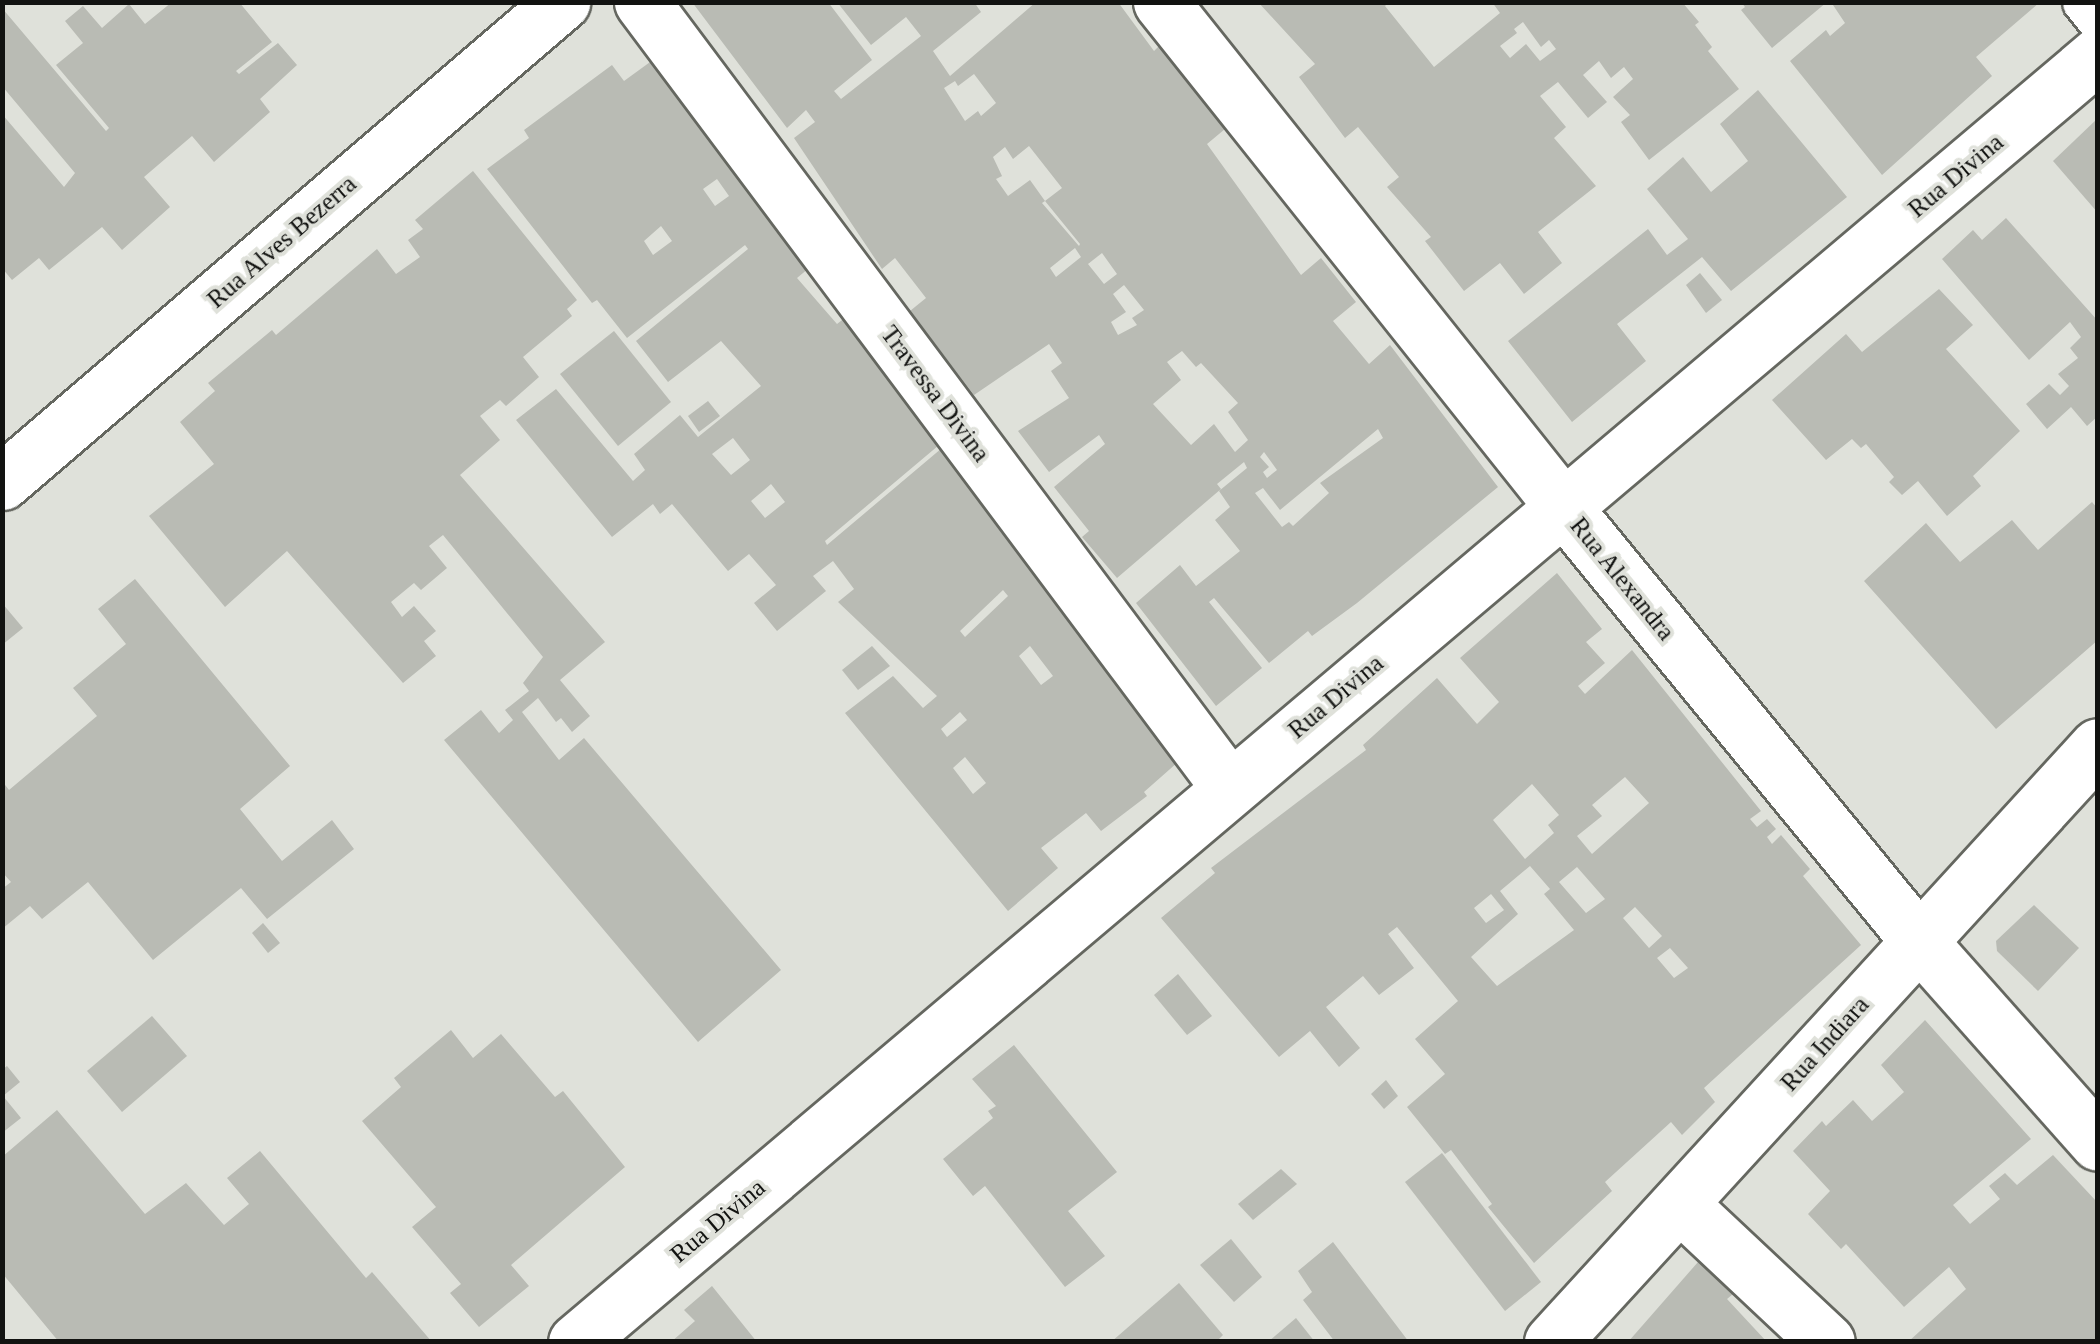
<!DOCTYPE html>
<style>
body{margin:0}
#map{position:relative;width:2100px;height:1344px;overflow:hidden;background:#dfe1da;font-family:Georgia,serif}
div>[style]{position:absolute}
.building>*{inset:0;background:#b9bbb4}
.roads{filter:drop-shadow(2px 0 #656760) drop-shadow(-2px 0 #656760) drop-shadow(0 2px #656760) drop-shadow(0 -2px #656760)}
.lane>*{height:42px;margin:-21px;padding:0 21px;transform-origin:21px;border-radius:21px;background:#fff}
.street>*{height:55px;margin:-27.5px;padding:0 27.5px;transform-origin:27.5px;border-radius:27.5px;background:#fff}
span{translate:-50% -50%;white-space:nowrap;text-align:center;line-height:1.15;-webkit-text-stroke:8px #dfe1da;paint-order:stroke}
.street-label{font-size:25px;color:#121311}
.frame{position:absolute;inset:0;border:5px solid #121311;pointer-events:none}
</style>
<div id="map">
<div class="building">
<i style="clip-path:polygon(172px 2px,239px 2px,272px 42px,236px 71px,239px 74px,278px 43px,297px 65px,260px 99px,270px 112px,214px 162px,192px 136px,144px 177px,170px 207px,122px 250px,102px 227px,49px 270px,39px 258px,12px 280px,2px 268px,2px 114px,64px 187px,75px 173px,2px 86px,2px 8px,106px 131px,109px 128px,56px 65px,83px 43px,65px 21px,83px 6px,102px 28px,129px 4px,145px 24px)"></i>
<i style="clip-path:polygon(evenodd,692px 2px,828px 2px,872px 60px,834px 91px,841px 99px,921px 36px,906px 17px,871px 45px,837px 2px,974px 2px,981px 12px,933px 51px,950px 76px,1036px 2px,1118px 2px,1154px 51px,1160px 45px,1225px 129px,1207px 144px,1301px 275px,1321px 258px,1356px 302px,1333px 321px,1369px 364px,1390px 345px,1498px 487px,1357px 603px,1312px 636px,1308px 631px,1269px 663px,1214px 598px,1209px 602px,1262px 668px,1216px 706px,1136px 603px,1180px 565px,1196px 586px,1240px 551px,1215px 520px,1230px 507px,1219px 491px,1247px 468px,1244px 462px,1217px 484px,1221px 489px,1117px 578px,1082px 537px,1089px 531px,1054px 487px,1105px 444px,1099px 435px,1049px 472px,1018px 431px,1069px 398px,1051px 371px,1062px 363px,1049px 344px,974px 395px,910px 311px,926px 298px,895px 258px,882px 269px,794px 138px,815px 122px,806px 110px,787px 128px,692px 2px,974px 74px,996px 103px,981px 116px,978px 111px,965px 121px,944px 88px,955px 81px,958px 86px,974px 74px,692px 2px,1029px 146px,1062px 188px,1045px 201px,1030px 180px,1008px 196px,996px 179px,1002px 176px,993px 157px,1005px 147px,1013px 159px,1029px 146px,692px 2px,1045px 201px,1080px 244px,1079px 246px,1042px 203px,1045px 201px,692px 2px,1075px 248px,1081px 257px,1056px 277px,1050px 268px,1075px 248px,692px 2px,1102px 253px,1117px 274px,1104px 284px,1088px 264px,1102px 253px,692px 2px,1124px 285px,1144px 310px,1132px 318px,1137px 325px,1118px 335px,1111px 322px,1126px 312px,1113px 294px,1124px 285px,692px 2px,1182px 351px,1196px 367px,1201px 363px,1238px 403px,1228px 412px,1248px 440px,1235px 452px,1214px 424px,1191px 445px,1153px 404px,1181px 380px,1167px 362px,1182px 351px,692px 2px,1378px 429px,1383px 438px,1320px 483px,1329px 493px,1293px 526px,1289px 522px,1282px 527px,1255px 493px,1263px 488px,1280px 510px,1378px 429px,692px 2px,1264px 452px,1277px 470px,1267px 478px,1263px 472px,1269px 467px,1260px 457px,1264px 452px)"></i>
<i style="clip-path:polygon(evenodd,1258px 2px,1389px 2px,1385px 6px,1434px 67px,1500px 13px,1492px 2px,1682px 2px,1699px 22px,1695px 25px,1712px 47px,1708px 51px,1739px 89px,1649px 160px,1621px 122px,1630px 115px,1613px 97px,1633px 79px,1624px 67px,1611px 78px,1599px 61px,1583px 75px,1607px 102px,1588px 118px,1558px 82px,1540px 96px,1566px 127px,1554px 138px,1596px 186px,1538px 232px,1562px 263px,1524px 294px,1500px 263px,1464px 291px,1425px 241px,1431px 237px,1387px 187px,1399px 177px,1358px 127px,1345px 138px,1299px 77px,1315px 64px,1258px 2px,1523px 22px,1541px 47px,1549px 40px,1556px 49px,1540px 61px,1526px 44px,1510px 58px,1500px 46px,1517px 33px,1514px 29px,1523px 22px)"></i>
<i style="clip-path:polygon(1741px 2px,1827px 2px,1772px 48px,1741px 10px,1745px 7px)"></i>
<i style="clip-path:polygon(1831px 2px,2040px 2px,1976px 57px,1992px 76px,1882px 175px,1790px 61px,1826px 30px,1830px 36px,1845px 23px)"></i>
<i style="clip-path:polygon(evenodd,657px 57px,815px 263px,797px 278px,837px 324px,851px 313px,945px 440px,825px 541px,827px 545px,942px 448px,1178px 762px,1144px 792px,1147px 796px,1101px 831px,1086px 813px,1041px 848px,1058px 868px,1008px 911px,845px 713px,893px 676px,923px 708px,937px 696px,838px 602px,854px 589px,833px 561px,813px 576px,826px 591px,777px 631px,754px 603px,776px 585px,749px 554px,728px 571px,672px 504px,660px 514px,653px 504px,612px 537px,516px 420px,556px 389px,633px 481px,645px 470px,634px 454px,680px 415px,698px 437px,761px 386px,721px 341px,668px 382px,636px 341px,748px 249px,745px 245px,627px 338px,597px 300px,592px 303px,487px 169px,529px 138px,524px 130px,612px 65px,624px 81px,657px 57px,717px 179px,729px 196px,715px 206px,703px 189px,717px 179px,657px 57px,661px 226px,672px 241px,653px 255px,644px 241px,661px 226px,657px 57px,733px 438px,750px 460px,731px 475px,712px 454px,733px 438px,657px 57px,771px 484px,785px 502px,765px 518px,751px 501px,771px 484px,657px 57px,1003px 590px,1008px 596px,965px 637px,960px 631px,1003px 590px,657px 57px,1030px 646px,1053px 676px,1041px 685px,1019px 656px,1030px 646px,657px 57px,960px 712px,967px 720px,947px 737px,941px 729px,960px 712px,657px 57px,965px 757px,986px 783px,973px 794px,953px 768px,965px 757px)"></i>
<i style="clip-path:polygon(1758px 90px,1847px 197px,1731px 291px,1702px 257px,1617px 324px,1646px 361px,1572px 422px,1508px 341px,1648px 229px,1667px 255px,1688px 239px,1647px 189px,1683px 157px,1711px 192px,1748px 161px,1720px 124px)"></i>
<i style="clip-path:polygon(2098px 118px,2098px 213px,2053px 161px)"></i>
<i style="clip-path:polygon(473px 171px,577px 300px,567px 309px,572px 316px,523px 357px,539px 377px,506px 406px,500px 400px,480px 416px,500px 440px,460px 475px,605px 642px,560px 680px,590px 716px,572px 732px,561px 718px,556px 722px,538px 698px,522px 712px,559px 760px,584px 738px,781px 970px,698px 1042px,444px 740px,481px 710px,499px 733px,513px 720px,505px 710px,529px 691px,523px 683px,543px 657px,443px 535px,429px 546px,447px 568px,421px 590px,414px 583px,391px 602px,402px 617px,414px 606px,436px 631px,424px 641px,436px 656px,403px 683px,287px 551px,225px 607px,149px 516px,214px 464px,180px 422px,215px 391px,208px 383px,272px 330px,276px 335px,377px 249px,396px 274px,420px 257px,408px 240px,423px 229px,415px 220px)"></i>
<i style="clip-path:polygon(2006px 218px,2098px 321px,2098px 416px,2087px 426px,2071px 407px,2047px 429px,2026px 404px,2049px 384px,2060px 395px,2069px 386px,2058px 374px,2078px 358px,2070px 348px,2081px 337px,2070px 322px,2029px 360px,1942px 259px,1973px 230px,1982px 240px)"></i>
<i style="clip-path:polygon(1700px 273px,1722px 300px,1706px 313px,1686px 285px)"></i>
<i style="clip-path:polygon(1939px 289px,1973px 325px,1946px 349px,2020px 431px,1973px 476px,1981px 486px,1947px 516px,1918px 481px,1902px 495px,1889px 482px,1894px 477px,1866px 444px,1861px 448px,1852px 439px,1826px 460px,1772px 400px,1846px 334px,1862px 352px)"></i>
<i style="clip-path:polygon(614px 331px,671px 402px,618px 446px,560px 374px)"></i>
<i style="clip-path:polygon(708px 401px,720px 416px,699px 432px,688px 416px)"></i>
<i style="clip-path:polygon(2092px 502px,2098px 509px,2098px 640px,1996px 729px,1864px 581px,1926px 523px,1960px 562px,2012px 520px,2038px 550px)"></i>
<i style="clip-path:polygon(evenodd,1557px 573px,1602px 629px,1586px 642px,1605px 663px,1578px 686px,1585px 694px,1632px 650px,1761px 811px,1750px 819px,1757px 827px,1767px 819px,1776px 829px,1767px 837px,1772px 844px,1781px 835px,1810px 869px,1803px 876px,1861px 945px,1704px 1088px,1715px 1102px,1682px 1135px,1671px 1122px,1605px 1182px,1612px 1191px,1534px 1263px,1488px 1207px,1492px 1204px,1451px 1150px,1445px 1154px,1407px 1107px,1445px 1074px,1415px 1039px,1458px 1001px,1397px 927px,1388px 934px,1414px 968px,1379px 995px,1363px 976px,1326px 1007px,1360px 1048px,1339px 1067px,1310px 1031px,1279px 1057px,1161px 918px,1215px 873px,1211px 868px,1366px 750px,1363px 745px,1437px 678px,1477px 724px,1499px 702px,1460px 658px,1557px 573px,1625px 777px,1649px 803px,1592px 854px,1577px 836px,1602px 816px,1592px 805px,1625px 777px,1557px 573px,1532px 784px,1559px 815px,1548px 825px,1554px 833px,1525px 859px,1493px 820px,1532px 784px,1557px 573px,1530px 866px,1550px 889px,1544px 894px,1574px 930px,1497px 986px,1471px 957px,1518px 914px,1500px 891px,1530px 866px,1557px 573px,1577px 867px,1605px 899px,1586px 913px,1559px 882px,1577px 867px,1557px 573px,1491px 894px,1504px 910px,1486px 923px,1474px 908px,1491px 894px,1557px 573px,1635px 907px,1662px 936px,1649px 948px,1623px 918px,1635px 907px,1557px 573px,1670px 948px,1688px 968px,1674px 978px,1657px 958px,1670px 948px)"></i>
<i style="clip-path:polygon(135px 579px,290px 766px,240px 809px,282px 861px,332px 820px,354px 849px,267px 919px,241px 888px,153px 960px,88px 882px,42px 919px,30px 906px,2px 929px,2px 889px,11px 882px,2px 872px,2px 781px,9px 790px,97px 716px,73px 688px,126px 644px,98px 609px)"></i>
<i style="clip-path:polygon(2px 603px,23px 628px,2px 645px)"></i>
<i style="clip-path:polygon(872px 646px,890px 666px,858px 690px,842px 670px)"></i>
<i style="clip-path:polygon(2034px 905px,2079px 948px,2038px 991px,1997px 951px,1996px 941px)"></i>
<i style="clip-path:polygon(263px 923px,280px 943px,268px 953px,252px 933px)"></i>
<i style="clip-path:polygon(1178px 974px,1212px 1016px,1187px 1035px,1154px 995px)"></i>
<i style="clip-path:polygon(152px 1016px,187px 1056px,122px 1112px,87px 1071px)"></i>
<i style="clip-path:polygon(1925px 1020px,2031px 1139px,1953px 1205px,1970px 1224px,2000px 1199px,1989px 1186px,2005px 1173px,2017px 1185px,2053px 1155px,2098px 1203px,2098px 1342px,1908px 1342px,1966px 1289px,1949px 1267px,1904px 1307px,1846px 1244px,1841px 1249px,1808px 1214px,1830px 1191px,1793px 1151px,1822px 1121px,1826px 1126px,1853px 1100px,1872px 1121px,1904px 1092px,1881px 1065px)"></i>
<i style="clip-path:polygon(451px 1030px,473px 1058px,501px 1034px,555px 1097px,563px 1091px,625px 1167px,511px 1265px,529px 1286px,479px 1327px,450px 1293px,461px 1284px,412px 1227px,436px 1207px,362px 1121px,401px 1087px,394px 1078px)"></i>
<i style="clip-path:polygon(1014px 1045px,1117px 1172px,1068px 1211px,1105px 1256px,1065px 1287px,985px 1186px,973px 1196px,943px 1159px,993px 1118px,988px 1111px,996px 1106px,972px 1079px)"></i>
<i style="clip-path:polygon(7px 1066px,20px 1082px,3px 1096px,21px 1118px,2px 1133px,2px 1070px)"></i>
<i style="clip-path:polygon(1386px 1080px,1398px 1096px,1384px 1109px,1371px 1094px)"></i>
<i style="clip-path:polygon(57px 1110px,145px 1214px,186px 1183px,224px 1225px,249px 1204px,227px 1178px,260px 1151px,366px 1278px,372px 1272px,432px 1342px,59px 1342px,2px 1273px,2px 1157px)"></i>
<i style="clip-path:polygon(1442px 1153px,1541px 1282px,1505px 1311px,1405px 1182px)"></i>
<i style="clip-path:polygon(1281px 1169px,1297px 1184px,1253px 1220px,1238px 1204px)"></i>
<i style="clip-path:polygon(1231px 1239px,1262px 1277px,1234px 1302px,1200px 1265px)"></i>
<i style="clip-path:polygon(1333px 1242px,1409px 1342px,1335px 1342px,1303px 1300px,1312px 1292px,1298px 1271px)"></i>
<i style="clip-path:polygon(1698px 1262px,1733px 1294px,1727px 1299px,1767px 1342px,1628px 1342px)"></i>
<i style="clip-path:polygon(1179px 1283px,1223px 1335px,1216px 1342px,1111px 1342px)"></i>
<i style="clip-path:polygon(712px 1286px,757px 1342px,671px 1342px,695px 1321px,684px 1310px)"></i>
<i style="clip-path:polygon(1296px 1318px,1315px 1342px,1268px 1342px)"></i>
</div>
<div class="roads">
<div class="lane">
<i style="left:2084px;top:2px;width:22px;rotate:51deg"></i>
</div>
<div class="street">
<i style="left:642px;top:2px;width:979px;rotate:53.22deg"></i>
<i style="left:1161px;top:2px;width:647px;rotate:51.46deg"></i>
<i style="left:1564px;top:508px;width:559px;rotate:50.67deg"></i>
<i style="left:1918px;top:940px;width:271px;rotate:48.4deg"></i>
<i style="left:2px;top:482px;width:738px;rotate:-40.6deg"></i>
<i style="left:1681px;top:1205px;width:200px;rotate:43.2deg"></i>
<i style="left:576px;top:1342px;width:1993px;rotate:-40.22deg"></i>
<i style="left:1552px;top:1342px;width:808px;rotate:-47.51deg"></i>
</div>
</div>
<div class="street-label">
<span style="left:1956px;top:176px;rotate:-40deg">Rua Divina</span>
<span style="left:282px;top:242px;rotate:-41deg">Rua Alves Bezerra</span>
<span style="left:935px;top:394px;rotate:53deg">Travessa Divina</span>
<span style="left:1622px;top:579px;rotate:51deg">Rua Alexandra</span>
<span style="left:1336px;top:697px;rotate:-40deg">Rua Divina</span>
<span style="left:1825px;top:1044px;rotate:-48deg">Rua Indiara</span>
<span style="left:718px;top:1221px;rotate:-40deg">Rua Divina</span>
</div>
<div class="frame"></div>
</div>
